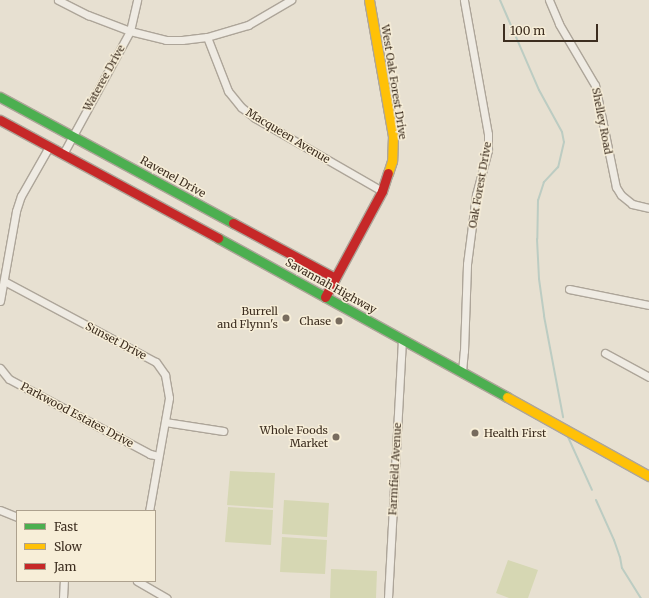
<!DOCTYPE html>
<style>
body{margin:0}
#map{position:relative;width:649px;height:598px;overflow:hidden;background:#e7e0d1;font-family:Merriweather,serif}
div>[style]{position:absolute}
.green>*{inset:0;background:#d6d7b3}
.stream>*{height:2px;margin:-1px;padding:0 1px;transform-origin:1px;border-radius:1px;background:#bcccc2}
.roads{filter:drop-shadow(1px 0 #ada599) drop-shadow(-1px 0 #ada599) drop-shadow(0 1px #ada599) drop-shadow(0 -1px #ada599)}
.street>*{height:7px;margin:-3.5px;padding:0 3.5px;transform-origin:3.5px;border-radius:3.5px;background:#efebe3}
.fast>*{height:9px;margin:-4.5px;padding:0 4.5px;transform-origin:4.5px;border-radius:4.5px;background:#4caf50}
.slow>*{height:9px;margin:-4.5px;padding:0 4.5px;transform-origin:4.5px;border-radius:4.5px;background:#ffc107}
.jam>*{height:9px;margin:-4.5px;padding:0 4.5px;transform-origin:4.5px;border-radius:4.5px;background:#c62828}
.dots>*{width:11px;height:11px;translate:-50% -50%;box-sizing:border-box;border:2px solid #f7eed8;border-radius:50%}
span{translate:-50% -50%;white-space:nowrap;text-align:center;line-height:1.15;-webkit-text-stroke:3px #f7eed8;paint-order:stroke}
.street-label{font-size:11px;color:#3d2e20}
.poi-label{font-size:11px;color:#3d2e20}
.right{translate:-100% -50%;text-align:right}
.left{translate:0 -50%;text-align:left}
.legend{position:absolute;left:16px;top:510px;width:140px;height:72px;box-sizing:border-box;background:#f7eed8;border:1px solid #ada18e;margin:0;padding:5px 7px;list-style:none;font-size:12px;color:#3d2e20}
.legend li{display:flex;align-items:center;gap:8px;height:20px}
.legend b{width:20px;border:1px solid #ada18e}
.scale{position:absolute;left:503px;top:24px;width:95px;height:18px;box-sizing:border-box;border:2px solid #3d2e20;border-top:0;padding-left:5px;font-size:12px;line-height:14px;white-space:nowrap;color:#3d2e20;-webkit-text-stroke:3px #f7eed8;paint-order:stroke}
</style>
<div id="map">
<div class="green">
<i style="clip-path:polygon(230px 471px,275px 473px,273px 508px,227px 505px)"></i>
<i style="clip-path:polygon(284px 500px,329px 503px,327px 537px,282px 534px)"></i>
<i style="clip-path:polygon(228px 507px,273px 510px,271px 545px,225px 542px)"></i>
<i style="clip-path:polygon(282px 537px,327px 540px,325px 574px,280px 572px)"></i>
<i style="clip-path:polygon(508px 560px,538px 570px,528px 598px,509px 598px,496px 593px)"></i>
<i style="clip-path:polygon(331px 569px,377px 571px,376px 598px,330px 598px)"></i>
</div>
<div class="stream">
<i style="left:500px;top:0;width:98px;rotate:66.6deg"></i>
<i style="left:539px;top:90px;width:48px;rotate:61.3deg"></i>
<i style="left:562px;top:132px;width:10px;rotate:79deg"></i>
<i style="left:564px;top:142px;width:26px;rotate:103deg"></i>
<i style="left:558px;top:167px;width:21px;rotate:133deg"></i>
<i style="left:544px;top:182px;width:19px;rotate:108deg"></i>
<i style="left:538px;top:200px;width:39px;rotate:91deg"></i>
<i style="left:537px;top:239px;width:40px;rotate:87.1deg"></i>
<i style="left:539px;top:279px;width:37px;rotate:82deg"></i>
<i style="left:544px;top:316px;width:103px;rotate:79.3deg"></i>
<i style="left:568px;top:437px;width:58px;rotate:65.6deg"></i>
<i style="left:596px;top:500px;width:44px;rotate:65.8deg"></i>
<i style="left:614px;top:540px;width:18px;rotate:71deg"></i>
<i style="left:620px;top:557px;width:11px;rotate:80deg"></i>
<i style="left:622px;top:568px;width:36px;rotate:58deg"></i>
</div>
<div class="roads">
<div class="street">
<i style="left:58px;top:0;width:34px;rotate:27deg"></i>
<i style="left:88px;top:15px;width:45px;rotate:20.9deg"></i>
<i style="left:130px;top:31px;width:37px;rotate:14deg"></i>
<i style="left:166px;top:40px;width:16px"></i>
<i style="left:182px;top:40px;width:25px;rotate:-7deg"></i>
<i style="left:207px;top:37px;width:43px;rotate:-16.3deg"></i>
<i style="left:248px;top:25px;width:50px;rotate:-30.2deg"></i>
<i style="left:549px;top:0;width:26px;rotate:67deg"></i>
<i style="left:559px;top:24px;width:71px;rotate:59.5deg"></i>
<i style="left:595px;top:85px;width:104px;rotate:78.4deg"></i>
<i style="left:616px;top:187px;width:9px;rotate:58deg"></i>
<i style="left:621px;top:195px;width:14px;rotate:39deg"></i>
<i style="left:632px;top:204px;width:17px;rotate:13deg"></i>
<i style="left:207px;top:37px;width:58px;rotate:68.7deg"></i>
<i style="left:228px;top:91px;width:21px;rotate:51deg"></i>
<i style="left:241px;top:107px;width:18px;rotate:38deg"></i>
<i style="left:255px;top:118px;width:146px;rotate:29.9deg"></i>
<i style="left:63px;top:154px;width:140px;rotate:-61.4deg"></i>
<i style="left:130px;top:31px;width:32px;rotate:-77deg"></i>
<i style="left:4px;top:281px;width:172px;rotate:28.1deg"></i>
<i style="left:156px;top:362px;width:16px;rotate:55deg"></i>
<i style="left:165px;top:375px;width:23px;rotate:80deg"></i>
<i style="left:169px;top:398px;width:115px;rotate:100deg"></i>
<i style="left:569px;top:289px;width:82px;rotate:11.3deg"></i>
<i style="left:0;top:301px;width:91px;rotate:-79.9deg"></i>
<i style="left:16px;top:211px;width:16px;rotate:-72deg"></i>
<i style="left:21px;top:196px;width:56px;rotate:-60.3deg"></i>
<i style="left:605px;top:353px;width:50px;rotate:28.6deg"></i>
<i style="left:0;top:368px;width:14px;rotate:51deg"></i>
<i style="left:9px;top:379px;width:160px;rotate:28deg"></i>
<i style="left:150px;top:454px;width:8px;rotate:14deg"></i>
<i style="left:462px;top:372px;width:21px;rotate:-85deg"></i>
<i style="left:464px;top:351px;width:87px;rotate:-88deg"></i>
<i style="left:467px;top:264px;width:70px;rotate:-82.6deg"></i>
<i style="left:476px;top:195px;width:47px;rotate:-75.1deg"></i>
<i style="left:488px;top:150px;width:16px;rotate:-90deg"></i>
<i style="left:488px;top:134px;width:136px;rotate:-100.2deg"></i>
<i style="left:165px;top:422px;width:59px;rotate:8.8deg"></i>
<i style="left:0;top:510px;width:18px;rotate:22deg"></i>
<i style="left:137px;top:581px;width:34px;rotate:30deg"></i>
<i style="left:63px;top:598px;width:17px;rotate:-87deg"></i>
<i style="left:388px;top:598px;width:259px;rotate:-86.9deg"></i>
</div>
<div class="fast">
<i style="left:0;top:97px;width:265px;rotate:28.4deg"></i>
<i style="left:218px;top:238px;width:330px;rotate:28.8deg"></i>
</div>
<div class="slow">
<i style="left:369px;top:0;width:138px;rotate:80deg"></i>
<i style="left:393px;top:136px;width:25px;rotate:92deg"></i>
<i style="left:392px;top:161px;width:13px;rotate:108deg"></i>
<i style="left:507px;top:397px;width:162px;rotate:29.1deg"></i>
</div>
<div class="jam">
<i style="left:0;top:120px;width:248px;rotate:28.4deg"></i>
<i style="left:233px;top:223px;width:116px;rotate:28.3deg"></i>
<i style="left:325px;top:297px;width:120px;rotate:-61.7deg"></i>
<i style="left:382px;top:191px;width:19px;rotate:-72deg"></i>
</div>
</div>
<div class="dots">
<i style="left:286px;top:318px;background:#786c5e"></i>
<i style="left:339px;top:321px;background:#786c5e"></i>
<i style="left:475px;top:433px;background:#786c5e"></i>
<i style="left:336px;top:437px;background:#786c5e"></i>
</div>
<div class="street-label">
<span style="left:104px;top:78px;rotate:-61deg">Wateree Drive</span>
<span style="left:394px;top:82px;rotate:81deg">West Oak Forest Drive</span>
<span style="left:602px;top:121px;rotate:79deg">Shelley Road</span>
<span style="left:288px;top:136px;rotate:31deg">Macqueen Avenue</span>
<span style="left:173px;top:177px;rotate:29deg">Ravenel Drive</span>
<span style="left:480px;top:185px;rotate:-80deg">Oak Forest Drive</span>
<span style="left:331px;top:286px;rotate:29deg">Savannah Highway</span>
<span style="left:116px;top:341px;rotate:28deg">Sunset Drive</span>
<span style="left:77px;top:415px;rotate:28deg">Parkwood Estates Drive</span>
<span style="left:395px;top:469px;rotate:-87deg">Farmfield Avenue</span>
</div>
<div class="poi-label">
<span class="right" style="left:278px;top:318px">Burrell<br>and Flynn's</span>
<span class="right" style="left:331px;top:321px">Chase</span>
<span class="right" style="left:328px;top:437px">Whole Foods<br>Market</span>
<span class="left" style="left:484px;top:433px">Health First</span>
</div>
<ul class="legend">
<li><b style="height:5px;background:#4caf50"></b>Fast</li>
<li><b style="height:5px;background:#ffc107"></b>Slow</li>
<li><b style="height:5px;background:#c62828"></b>Jam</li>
</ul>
<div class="scale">100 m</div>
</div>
